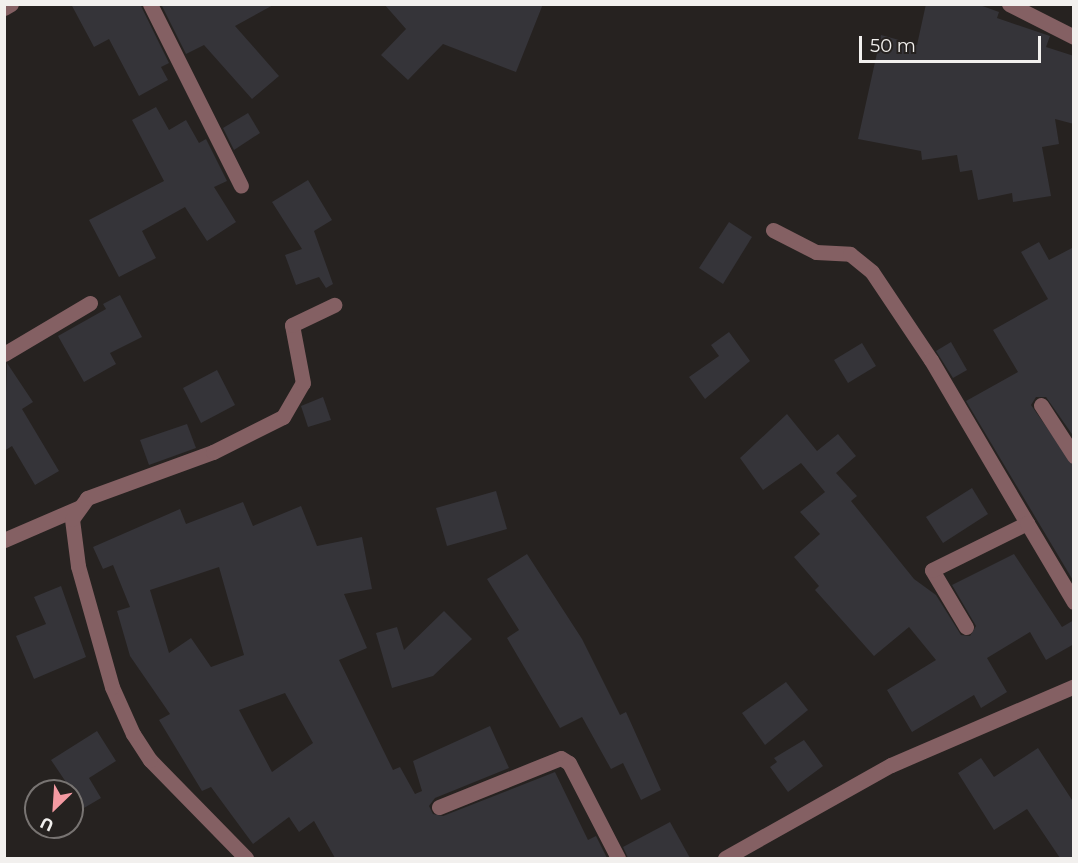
<!DOCTYPE html>
<style>
body{margin:0}
#map{position:relative;width:1078px;height:863px;overflow:hidden;background:#262220;font-family:Montserrat,sans-serif}
div>[style]{position:absolute}
.building>*{inset:0;background:#353439}
.minor>*{height:15px;margin:-7.5px;padding:0 7.5px;transform-origin:7.5px;border-radius:7.5px;background:#846063}
span{translate:-50% -50%;white-space:nowrap;text-align:center;line-height:1.15;-webkit-text-stroke:5px #262220;paint-order:stroke}
.frame{position:absolute;inset:0;border:6px solid #f2f0ee;pointer-events:none}
.north{position:absolute;left:24px;top:779px;width:60px;height:60px;box-sizing:border-box;background:#262220;border:2px solid #787472;border-radius:50%;rotate:205deg;font-size:16px;font-weight:700;line-height:24px;text-align:center;color:#f2f0ee}
.north::after{content:'';display:block;margin:auto;width:21px;height:27px;background:#f49aa2;clip-path:polygon(50% 0,100% 100%,50% 72%,0 100%)}
.scale{position:absolute;left:859px;top:36px;width:182px;height:27px;box-sizing:border-box;border:3px solid #f2f0ee;border-top:0;padding-left:8px;font-size:18px;line-height:21px;white-space:nowrap;color:#f2f0ee;-webkit-text-stroke:4px #262220;paint-order:stroke}
</style>
<div id="map">
<div class="building">
<i style="clip-path:polygon(71px 4px,140px 4px,169px 63px,161px 67px,168px 80px,139px 96px,109px 39px,94px 47px)"></i>
<i style="clip-path:polygon(161px 4px,275px 4px,235px 26px,279px 76px,252px 99px,204px 45px,186px 54px)"></i>
<i style="clip-path:polygon(384px 4px,543px 4px,516px 72px,443px 44px,408px 80px,381px 55px,406px 29px)"></i>
<i style="clip-path:polygon(926px 4px,977px 4px,999px 12px,997px 18px,1050px 36px,1046px 47px,1074px 56px,1074px 124px,1055px 119px,1059px 144px,1042px 147px,1051px 196px,1013px 202px,1012px 193px,978px 200px,972px 170px,960px 172px,957px 155px,922px 160px,921px 151px,858px 139px,881px 35px,917px 45px)"></i>
<i style="clip-path:polygon(156px 107px,169px 130px,186px 120px,199px 143px,206px 139px,227px 181px,214px 187px,236px 222px,207px 241px,185px 207px,142px 231px,156px 258px,119px 277px,89px 220px,164px 181px,132px 120px)"></i>
<i style="clip-path:polygon(248px 113px,260px 133px,234px 150px,223px 128px)"></i>
<i style="clip-path:polygon(308px 180px,332px 220px,314px 231px,333px 284px,326px 288px,319px 277px,296px 285px,285px 255px,302px 249px,272px 202px)"></i>
<i style="clip-path:polygon(729px 222px,752px 237px,723px 284px,699px 268px)"></i>
<i style="clip-path:polygon(1039px 242px,1049px 260px,1074px 247px,1074px 437px,1046px 397px,1036px 397px,1031px 405px,1074px 466px,1074px 582px,966px 401px,1018px 372px,993px 330px,1048px 299px,1021px 252px)"></i>
<i style="clip-path:polygon(120px 295px,142px 337px,110px 353px,116px 364px,84px 382px,58px 336px,106px 309px,103px 304px)"></i>
<i style="clip-path:polygon(729px 332px,750px 361px,705px 399px,689px 377px,719px 356px,711px 345px)"></i>
<i style="clip-path:polygon(951px 342px,967px 370px,953px 378px,936px 351px)"></i>
<i style="clip-path:polygon(862px 343px,876px 366px,848px 383px,834px 360px)"></i>
<i style="clip-path:polygon(7px 363px,33px 402px,22px 409px,59px 471px,35px 485px,12px 446px,4px 451px)"></i>
<i style="clip-path:polygon(217px 370px,235px 405px,201px 423px,183px 388px)"></i>
<i style="clip-path:polygon(323px 397px,331px 420px,308px 427px,301px 406px)"></i>
<i style="clip-path:polygon(787px 414px,817px 451px,838px 434px,856px 456px,836px 473px,857px 496px,851px 501px,914px 579px,936px 595px,961px 635px,970px 636px,976px 626px,952px 585px,1014px 554px,1062px 627px,1074px 620px,1074px 644px,1046px 660px,1030px 632px,987px 658px,1007px 692px,981px 708px,974px 695px,912px 732px,887px 690px,936px 660px,909px 627px,874px 656px,815px 590px,819px 586px,794px 557px,820px 534px,800px 512px,825px 492px,801px 463px,763px 490px,740px 458px)"></i>
<i style="clip-path:polygon(187px 424px,196px 448px,149px 465px,140px 440px)"></i>
<i style="clip-path:polygon(972px 488px,988px 514px,943px 543px,926px 517px)"></i>
<i style="clip-path:polygon(496px 491px,507px 529px,447px 546px,436px 508px)"></i>
<i style="clip-path:polygon(evenodd,243px 502px,253px 526px,301px 506px,317px 546px,362px 537px,372px 589px,344px 594px,367px 648px,339px 660px,393px 770px,400px 767px,415px 794px,422px 791px,413px 761px,490px 726px,509px 768px,435px 798px,429px 806px,433px 814px,443px 816px,555px 772px,588px 840px,596px 836px,607px 858px,335px 858px,314px 821px,299px 832px,289px 817px,253px 844px,211px 787px,202px 791px,159px 720px,170px 714px,130px 656px,117px 611px,130px 607px,113px 565px,103px 569px,93px 547px,180px 509px,186px 524px,243px 502px,219px 567px,244px 655px,211px 667px,191px 638px,169px 653px,150px 590px,219px 567px,243px 502px,285px 693px,313px 743px,272px 772px,239px 710px,285px 693px)"></i>
<i style="clip-path:polygon(527px 554px,582px 639px,620px 715px,626px 712px,661px 790px,641px 800px,623px 763px,611px 769px,582px 717px,560px 728px,507px 638px,519px 630px,487px 579px)"></i>
<i style="clip-path:polygon(61px 586px,86px 657px,34px 679px,16px 636px,46px 624px,34px 597px)"></i>
<i style="clip-path:polygon(444px 611px,472px 639px,433px 676px,392px 688px,376px 633px,397px 627px,404px 650px)"></i>
<i style="clip-path:polygon(786px 682px,808px 710px,765px 745px,742px 713px)"></i>
<i style="clip-path:polygon(97px 731px,116px 761px,89px 778px,101px 798px,72px 815px,72px 791px,51px 760px)"></i>
<i style="clip-path:polygon(804px 740px,823px 766px,788px 792px,770px 767px,777px 762px,774px 758px)"></i>
<i style="clip-path:polygon(1038px 748px,1074px 803px,1074px 858px,1060px 858px,1027px 809px,994px 830px,958px 773px,981px 758px,994px 777px)"></i>
<i style="clip-path:polygon(670px 822px,690px 858px,628px 858px,623px 847px)"></i>
</div>
<div class="minor">
<i style="left:150px;top:4px;width:203px;rotate:63.4deg"></i>
<i style="left:1009px;top:4px;width:73px;rotate:26.9deg"></i>
<i style="left:4px;top:8px;width:8px;rotate:-30deg"></i>
<i style="left:773px;top:230px;width:48px;rotate:27.1deg"></i>
<i style="left:816px;top:252px;width:34px;rotate:3deg"></i>
<i style="left:850px;top:254px;width:28px;rotate:39deg"></i>
<i style="left:872px;top:272px;width:106px;rotate:56.2deg"></i>
<i style="left:931px;top:360px;width:189px;rotate:59.5deg"></i>
<i style="left:4px;top:354px;width:100px;rotate:-30.7deg"></i>
<i style="left:1041px;top:405px;width:61px;rotate:57.1deg"></i>
<i style="left:4px;top:540px;width:81px;rotate:-23.4deg"></i>
<i style="left:966px;top:627px;width:66px;rotate:-120.8deg"></i>
<i style="left:932px;top:570px;width:106px;rotate:-26.3deg"></i>
<i style="left:1027px;top:523px;width:92px;rotate:59.3deg"></i>
<i style="left:439px;top:807px;width:131px;rotate:-21.9deg"></i>
<i style="left:561px;top:758px;width:9px;rotate:32deg"></i>
<i style="left:569px;top:763px;width:107px;rotate:62.7deg"></i>
<i style="left:246px;top:858px;width:137px;rotate:-134.4deg"></i>
<i style="left:150px;top:760px;width:31px;rotate:-123deg"></i>
<i style="left:133px;top:734px;width:51px;rotate:-114.1deg"></i>
<i style="left:112px;top:687px;width:126px;rotate:-105.7deg"></i>
<i style="left:78px;top:566px;width:47px;rotate:-97.3deg"></i>
<i style="left:72px;top:519px;width:26px;rotate:-54deg"></i>
<i style="left:87px;top:498px;width:134px;rotate:-20.1deg"></i>
<i style="left:213px;top:452px;width:78px;rotate:-26.6deg"></i>
<i style="left:283px;top:417px;width:39px;rotate:-60deg"></i>
<i style="left:303px;top:383px;width:59px;rotate:-100.7deg"></i>
<i style="left:292px;top:325px;width:47px;rotate:-25.5deg"></i>
<i style="left:725px;top:858px;width:190px;rotate:-29.3deg"></i>
<i style="left:891px;top:765px;width:199px;rotate:-23.3deg"></i>
</div>
<div class="frame"></div>
<div class="north">U</div>
<div class="scale">50 m</div>
</div>
